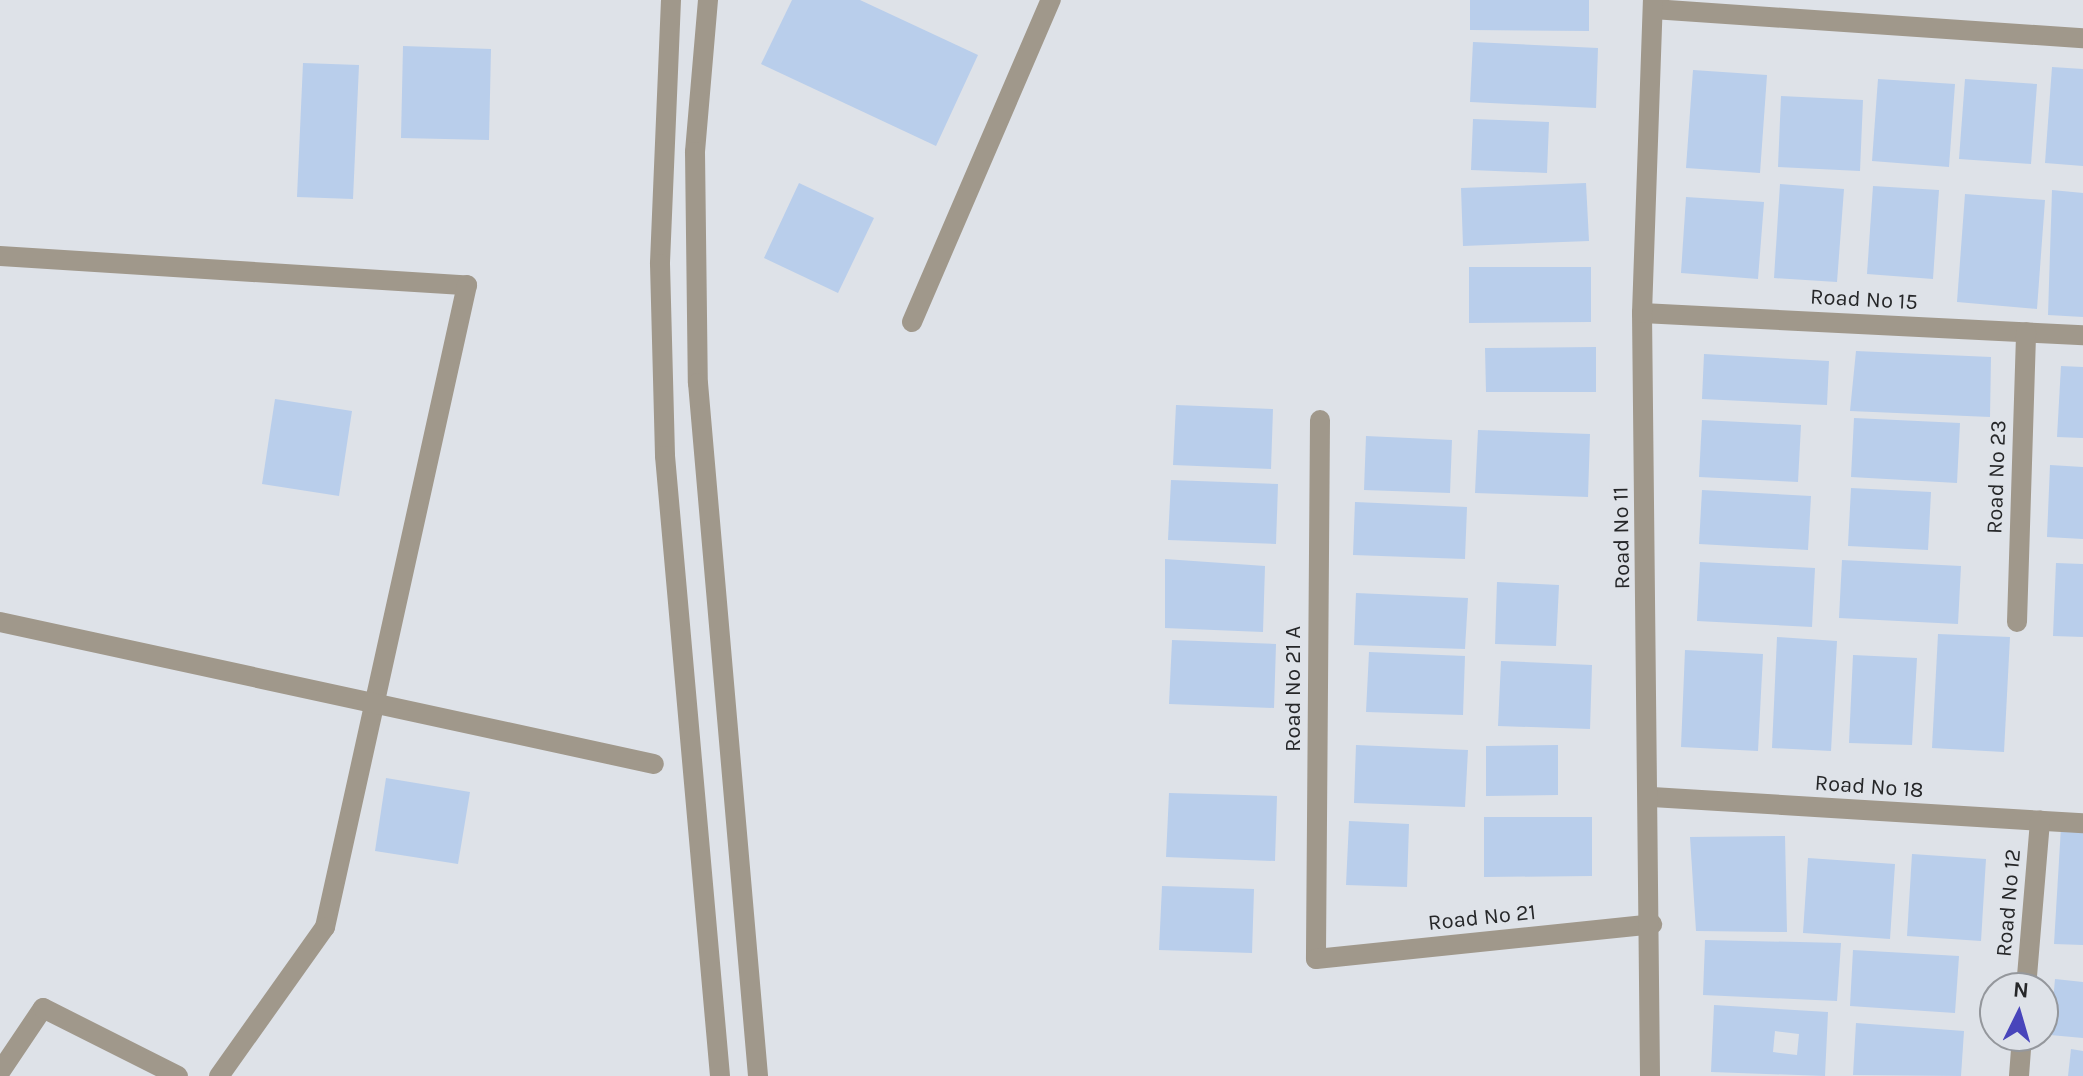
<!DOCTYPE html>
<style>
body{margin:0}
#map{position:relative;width:2083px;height:1076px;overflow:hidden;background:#dee2e8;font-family:Karla,sans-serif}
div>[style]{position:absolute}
.building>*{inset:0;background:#b9ceeb}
.minor>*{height:20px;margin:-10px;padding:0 10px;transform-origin:10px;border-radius:10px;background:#a0988b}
.tertiary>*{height:20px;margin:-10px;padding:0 10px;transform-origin:10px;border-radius:10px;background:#a0988b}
span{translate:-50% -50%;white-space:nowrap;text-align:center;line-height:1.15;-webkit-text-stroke:8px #dee2e8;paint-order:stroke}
.street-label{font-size:22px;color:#262729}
.north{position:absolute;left:1979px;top:972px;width:80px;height:80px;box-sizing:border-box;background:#dee2e8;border:2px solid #94979c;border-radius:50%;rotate:5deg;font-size:22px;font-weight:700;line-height:32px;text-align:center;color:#262729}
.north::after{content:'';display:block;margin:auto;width:28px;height:36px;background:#4845bb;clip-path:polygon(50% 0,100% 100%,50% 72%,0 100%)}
</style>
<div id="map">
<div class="building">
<i style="clip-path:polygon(792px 0,860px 0,978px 55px,936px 146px,761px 64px)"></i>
<i style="clip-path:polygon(1470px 0,1589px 0,1589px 31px,1470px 30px)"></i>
<i style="clip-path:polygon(1473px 42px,1598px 48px,1596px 108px,1470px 102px)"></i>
<i style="clip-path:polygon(403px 46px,491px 49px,489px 140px,401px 138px)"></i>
<i style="clip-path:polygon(303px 63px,359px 65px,353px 199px,297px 197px)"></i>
<i style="clip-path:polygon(2052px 67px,2083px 69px,2083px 166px,2045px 163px)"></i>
<i style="clip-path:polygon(1693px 70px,1767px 75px,1760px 173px,1686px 168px)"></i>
<i style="clip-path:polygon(1878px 79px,1955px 84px,1949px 167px,1872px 161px)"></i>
<i style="clip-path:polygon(1965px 79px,2037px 84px,2031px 164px,1959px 159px)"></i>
<i style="clip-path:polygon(1781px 96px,1863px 100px,1860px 171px,1778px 167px)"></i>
<i style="clip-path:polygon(1473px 119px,1549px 122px,1547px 173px,1471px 170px)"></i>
<i style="clip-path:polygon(799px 183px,874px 218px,838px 293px,764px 258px)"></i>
<i style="clip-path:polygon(1586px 183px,1589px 241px,1463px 246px,1461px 188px)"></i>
<i style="clip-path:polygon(1780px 184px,1844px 189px,1837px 282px,1774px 278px)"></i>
<i style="clip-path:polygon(1873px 186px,1939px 190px,1933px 279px,1867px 274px)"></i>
<i style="clip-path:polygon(2052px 190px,2083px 193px,2083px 317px,2048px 315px)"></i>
<i style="clip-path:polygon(1965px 194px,2045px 200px,2037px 309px,1957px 302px)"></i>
<i style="clip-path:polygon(1686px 197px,1764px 202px,1758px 279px,1681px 273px)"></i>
<i style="clip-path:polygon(1469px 267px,1591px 267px,1591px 322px,1469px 323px)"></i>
<i style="clip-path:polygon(1596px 347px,1596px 392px,1486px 392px,1485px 348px)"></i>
<i style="clip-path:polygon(1856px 351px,1991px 357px,1990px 417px,1850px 411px)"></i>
<i style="clip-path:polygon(1704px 354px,1829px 361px,1827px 405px,1702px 399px)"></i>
<i style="clip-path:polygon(2061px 366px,2083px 367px,2083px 438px,2057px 437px)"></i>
<i style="clip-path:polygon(275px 399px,352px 411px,339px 496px,262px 484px)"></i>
<i style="clip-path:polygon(1176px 405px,1273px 409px,1271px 469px,1173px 465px)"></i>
<i style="clip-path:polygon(1854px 418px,1960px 423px,1957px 483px,1851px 477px)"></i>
<i style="clip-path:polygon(1702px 420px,1801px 425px,1798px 482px,1699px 477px)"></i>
<i style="clip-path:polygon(1478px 430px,1590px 434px,1588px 497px,1475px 493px)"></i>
<i style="clip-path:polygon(1366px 436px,1452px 440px,1450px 493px,1364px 490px)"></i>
<i style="clip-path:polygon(2050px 465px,2083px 467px,2083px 539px,2047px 537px)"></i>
<i style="clip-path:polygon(1171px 480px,1278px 484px,1276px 544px,1168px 540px)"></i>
<i style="clip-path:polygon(1851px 488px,1931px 492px,1928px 550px,1848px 546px)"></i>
<i style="clip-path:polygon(1702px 490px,1811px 496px,1808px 550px,1699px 544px)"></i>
<i style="clip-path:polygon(1355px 502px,1467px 507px,1465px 559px,1353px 555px)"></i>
<i style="clip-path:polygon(1165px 559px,1265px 566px,1263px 632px,1165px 628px)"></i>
<i style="clip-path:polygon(1842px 560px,1961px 566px,1958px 624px,1839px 618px)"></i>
<i style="clip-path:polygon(1700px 562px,1815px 568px,1812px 627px,1697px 621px)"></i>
<i style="clip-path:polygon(2056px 563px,2083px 564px,2083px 637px,2053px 636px)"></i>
<i style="clip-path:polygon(1497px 582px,1559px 585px,1556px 646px,1495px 644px)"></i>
<i style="clip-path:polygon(1356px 593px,1468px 598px,1465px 649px,1354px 645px)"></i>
<i style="clip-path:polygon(1938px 634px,2010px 637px,2004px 752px,1932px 748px)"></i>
<i style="clip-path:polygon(1777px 637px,1837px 641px,1831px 751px,1772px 748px)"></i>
<i style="clip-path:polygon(1172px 640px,1276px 644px,1274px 708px,1169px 704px)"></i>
<i style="clip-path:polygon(1685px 650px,1763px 654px,1758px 751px,1681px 747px)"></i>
<i style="clip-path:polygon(1369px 652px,1465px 656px,1463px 715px,1366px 712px)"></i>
<i style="clip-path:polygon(1853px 655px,1917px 658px,1912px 745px,1849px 743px)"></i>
<i style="clip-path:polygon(1501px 661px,1592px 665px,1590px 729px,1498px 726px)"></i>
<i style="clip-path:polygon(1356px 745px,1468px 750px,1465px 807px,1354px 803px)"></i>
<i style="clip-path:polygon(1558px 745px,1558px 795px,1486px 796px,1486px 746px)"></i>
<i style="clip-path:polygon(386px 778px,470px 792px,458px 864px,375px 851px)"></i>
<i style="clip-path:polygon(1169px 793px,1277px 796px,1275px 861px,1166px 857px)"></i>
<i style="clip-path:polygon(1484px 817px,1592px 817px,1592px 876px,1484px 877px)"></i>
<i style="clip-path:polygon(1349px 821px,1409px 824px,1407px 887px,1346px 885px)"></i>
<i style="clip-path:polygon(2061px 827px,2083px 828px,2083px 945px,2054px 944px)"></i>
<i style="clip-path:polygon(1785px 836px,1787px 932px,1696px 931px,1690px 837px)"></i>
<i style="clip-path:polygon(1912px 854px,1986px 859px,1981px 941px,1907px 936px)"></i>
<i style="clip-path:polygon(1808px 858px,1895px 864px,1890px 939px,1803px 933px)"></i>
<i style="clip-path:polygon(1162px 886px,1254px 889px,1252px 953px,1159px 950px)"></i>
<i style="clip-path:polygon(1705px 940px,1841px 943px,1837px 1001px,1703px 995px)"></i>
<i style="clip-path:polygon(1853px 950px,1959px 956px,1955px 1013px,1850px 1006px)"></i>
<i style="clip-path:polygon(2055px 979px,2083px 982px,2083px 1038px,2050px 1035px)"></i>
<i style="clip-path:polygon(evenodd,1714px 1005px,1828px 1012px,1825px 1076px,1711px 1072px,1714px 1005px,1775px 1031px,1799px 1034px,1797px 1055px,1773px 1052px,1775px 1031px)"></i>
<i style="clip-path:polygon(1856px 1023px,1964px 1031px,1961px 1076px,1853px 1075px)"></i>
<i style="clip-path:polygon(2071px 1049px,2083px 1051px,2083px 1076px,2068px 1076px)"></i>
</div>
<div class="minor">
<i style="left:1653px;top:9px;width:431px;rotate:3.9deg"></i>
<i style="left:0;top:256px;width:468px;rotate:3.6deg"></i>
<i style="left:467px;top:285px;width:658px;rotate:102.47deg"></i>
<i style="left:325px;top:927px;width:183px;rotate:125.4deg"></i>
<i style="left:1642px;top:313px;width:442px;rotate:2.9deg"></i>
<i style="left:912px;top:322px;width:351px;rotate:-66.7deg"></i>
<i style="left:1320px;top:420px;width:539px;rotate:90.43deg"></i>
<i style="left:1316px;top:959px;width:338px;rotate:-5.9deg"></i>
<i style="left:0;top:622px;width:669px;rotate:12.25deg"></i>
<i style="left:2017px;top:622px;width:290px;rotate:-88.2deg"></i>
<i style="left:1652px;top:797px;width:432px;rotate:3.5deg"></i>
<i style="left:2026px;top:988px;width:168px;rotate:-85.2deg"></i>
<i style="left:0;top:1072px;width:77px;rotate:-56.1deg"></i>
<i style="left:43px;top:1008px;width:151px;rotate:26.7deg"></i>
<i style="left:1650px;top:1076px;width:763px;rotate:-90.6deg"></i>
<i style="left:1642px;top:313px;width:313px;rotate:-88deg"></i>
<i style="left:2019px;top:1076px;width:40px;rotate:-85.7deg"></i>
</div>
<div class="tertiary">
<i style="left:671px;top:0;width:264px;rotate:92.4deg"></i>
<i style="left:660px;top:264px;width:192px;rotate:88.5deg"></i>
<i style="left:665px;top:456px;width:622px;rotate:84.93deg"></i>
<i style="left:708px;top:0;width:153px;rotate:94.9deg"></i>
<i style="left:695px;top:152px;width:231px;rotate:89.3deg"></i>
<i style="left:698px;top:383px;width:696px;rotate:85.05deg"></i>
</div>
<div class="street-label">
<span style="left:1864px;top:300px;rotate:3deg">Road No 15</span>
<span style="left:1997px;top:477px;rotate:-88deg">Road No 23</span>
<span style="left:1622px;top:538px;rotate:-91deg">Road No 11</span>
<span style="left:1294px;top:689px;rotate:-90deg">Road No 21 A</span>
<span style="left:1869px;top:787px;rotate:4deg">Road No 18</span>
<span style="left:2009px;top:903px;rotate:-85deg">Road No 12</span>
<span style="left:1482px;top:918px;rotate:-6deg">Road No 21</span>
</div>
<div class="north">N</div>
</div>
